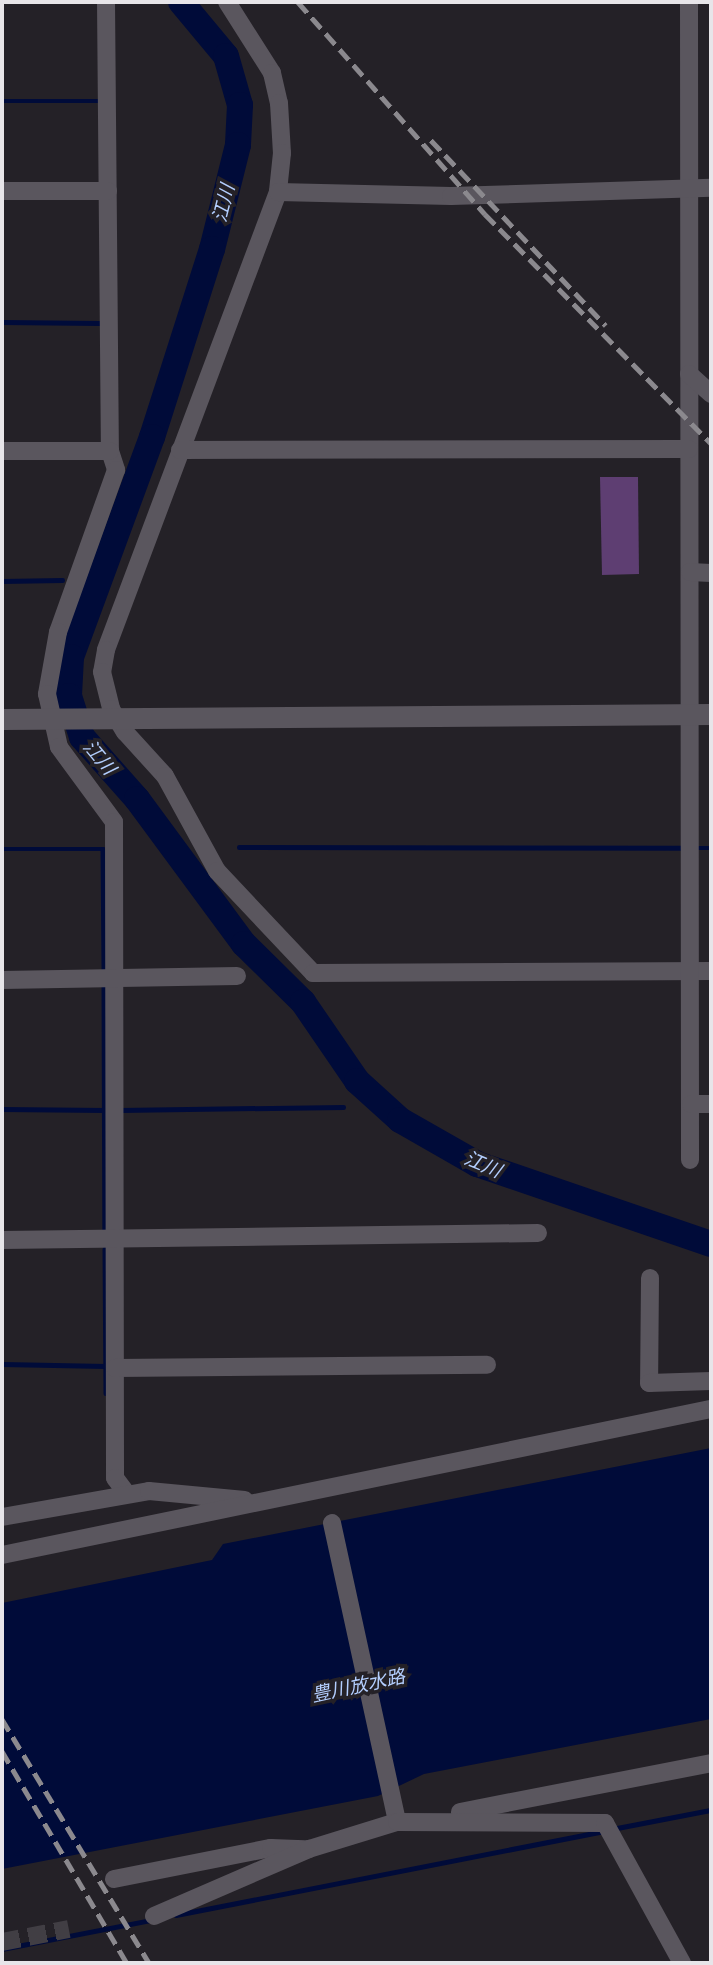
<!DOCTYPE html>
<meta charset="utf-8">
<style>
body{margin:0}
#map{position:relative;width:713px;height:1965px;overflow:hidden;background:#242127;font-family:Barlow,"Noto Sans JP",sans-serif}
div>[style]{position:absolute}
.water>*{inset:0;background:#000b39}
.stream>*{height:4.5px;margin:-2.25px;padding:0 2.25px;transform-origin:2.25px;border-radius:2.25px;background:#000b39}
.river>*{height:26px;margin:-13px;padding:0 13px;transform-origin:13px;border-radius:13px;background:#000b39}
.building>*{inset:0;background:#5e3e72}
.street-tunnel>*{height:18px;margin-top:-9px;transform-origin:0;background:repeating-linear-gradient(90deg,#413e44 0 18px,transparent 0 27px)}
.street>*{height:18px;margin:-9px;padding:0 9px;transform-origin:9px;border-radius:9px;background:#5a565e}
.secondary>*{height:21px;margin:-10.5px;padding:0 10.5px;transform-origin:10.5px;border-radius:10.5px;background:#5a565e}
.rail>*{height:4.5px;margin-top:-2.25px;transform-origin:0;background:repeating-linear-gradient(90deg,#8b898e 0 14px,transparent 0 21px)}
span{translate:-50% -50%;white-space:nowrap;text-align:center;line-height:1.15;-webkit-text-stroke:7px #242127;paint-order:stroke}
.water-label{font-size:19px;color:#b3cefe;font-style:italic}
.frame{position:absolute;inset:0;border:4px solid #e7e5e9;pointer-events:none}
</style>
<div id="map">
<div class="water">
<i style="clip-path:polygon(711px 1448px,711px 1719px,424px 1774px,378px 1796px,2px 1869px,2px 1603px,212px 1560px,223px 1544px)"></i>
</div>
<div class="stream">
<i style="left:2px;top:101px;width:97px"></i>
<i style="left:2px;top:322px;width:97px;rotate:0.6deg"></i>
<i style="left:2px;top:581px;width:60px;rotate:-1deg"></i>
<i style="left:239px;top:847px;width:446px;rotate:0.1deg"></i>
<i style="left:699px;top:848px;width:12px"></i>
<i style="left:2px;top:849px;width:101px"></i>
<i style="left:103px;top:849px;width:124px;rotate:89.5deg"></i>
<i style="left:104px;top:984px;width:248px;rotate:89.8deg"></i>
<i style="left:2px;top:1109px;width:103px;rotate:0.6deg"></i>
<i style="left:120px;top:1110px;width:223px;rotate:-0.8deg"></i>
<i style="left:681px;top:1232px;width:30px"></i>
<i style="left:105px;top:1249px;width:144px;rotate:89.6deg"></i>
<i style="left:2px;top:1364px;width:104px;rotate:1.1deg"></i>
<i style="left:612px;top:1829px;width:101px;rotate:-10.9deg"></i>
<i style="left:176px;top:1915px;width:436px;rotate:-11.1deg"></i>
<i style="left:2px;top:1949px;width:152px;rotate:-11deg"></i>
</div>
<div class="river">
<i style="left:181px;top:2px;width:70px;rotate:50.2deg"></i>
<i style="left:226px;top:56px;width:51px;rotate:74.1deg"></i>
<i style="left:240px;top:105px;width:40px;rotate:92.9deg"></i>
<i style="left:238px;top:145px;width:107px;rotate:104deg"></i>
<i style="left:212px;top:249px;width:197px;rotate:107.7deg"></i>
<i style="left:152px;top:437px;width:234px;rotate:110.2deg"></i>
<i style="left:71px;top:657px;width:39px;rotate:93deg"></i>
<i style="left:69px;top:696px;width:43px;rotate:72.4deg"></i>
<i style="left:82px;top:737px;width:83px;rotate:48.4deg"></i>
<i style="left:137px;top:799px;width:180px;rotate:53.6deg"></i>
<i style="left:244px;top:944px;width:83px;rotate:44.5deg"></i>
<i style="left:303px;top:1002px;width:96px;rotate:55.6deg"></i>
<i style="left:357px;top:1081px;width:58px;rotate:42.2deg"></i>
<i style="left:400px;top:1120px;width:89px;rotate:29.7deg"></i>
<i style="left:477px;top:1164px;width:247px;rotate:18.9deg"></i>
</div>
<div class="building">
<i style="clip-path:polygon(600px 477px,638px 477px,639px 574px,602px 575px)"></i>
</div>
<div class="street-tunnel">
<i style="left:2px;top:1942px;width:68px;rotate:-11deg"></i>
</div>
<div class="street">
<i style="left:106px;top:2px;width:449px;rotate:89.5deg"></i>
<i style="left:110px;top:451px;width:20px;rotate:72deg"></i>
<i style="left:116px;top:470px;width:172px;rotate:109.7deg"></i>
<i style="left:58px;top:632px;width:63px;rotate:100.1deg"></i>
<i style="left:47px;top:694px;width:54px;rotate:77.2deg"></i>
<i style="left:59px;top:747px;width:93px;rotate:53.7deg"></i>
<i style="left:114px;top:822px;width:656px;rotate:89.91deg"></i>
<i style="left:115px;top:1478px;width:20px;rotate:53deg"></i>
<i style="left:227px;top:2px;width:84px;rotate:57.6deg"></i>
<i style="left:272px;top:73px;width:31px;rotate:77deg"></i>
<i style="left:279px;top:103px;width:50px;rotate:86.6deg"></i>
<i style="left:282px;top:153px;width:39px;rotate:96deg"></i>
<i style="left:278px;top:192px;width:489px;rotate:110.6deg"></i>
<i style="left:106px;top:650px;width:22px;rotate:100deg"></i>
<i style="left:102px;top:672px;width:38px;rotate:76deg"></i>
<i style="left:111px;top:709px;width:27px;rotate:59deg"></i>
<i style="left:125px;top:732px;width:59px;rotate:47.7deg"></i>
<i style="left:165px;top:776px;width:108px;rotate:61.3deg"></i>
<i style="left:217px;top:871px;width:140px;rotate:46.7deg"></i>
<i style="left:313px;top:973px;width:398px;rotate:-0.3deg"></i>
<i style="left:689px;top:2px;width:1158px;rotate:89.95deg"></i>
<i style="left:2px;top:191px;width:106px"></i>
<i style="left:278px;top:192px;width:173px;rotate:1.3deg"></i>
<i style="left:451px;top:196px;width:260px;rotate:-1.8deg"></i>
<i style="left:689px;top:374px;width:30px;rotate:42deg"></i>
<i style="left:180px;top:450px;width:509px;rotate:-0.11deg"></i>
<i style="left:2px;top:451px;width:108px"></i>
<i style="left:690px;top:572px;width:21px;rotate:3deg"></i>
<i style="left:2px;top:980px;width:235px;rotate:-1deg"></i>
<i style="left:691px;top:1104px;width:20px"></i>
<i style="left:2px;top:1240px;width:536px;rotate:-0.75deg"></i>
<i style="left:650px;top:1278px;width:105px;rotate:90.5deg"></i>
<i style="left:649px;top:1383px;width:62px;rotate:-1.8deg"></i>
<i style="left:115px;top:1368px;width:372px;rotate:-0.5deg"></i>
<i style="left:2px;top:1517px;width:149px;rotate:-10deg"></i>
<i style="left:149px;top:1491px;width:96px;rotate:5.4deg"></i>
<i style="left:332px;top:1523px;width:306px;rotate:77.7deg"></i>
<i style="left:2px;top:1555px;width:724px;rotate:-11.64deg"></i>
<i style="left:460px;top:1812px;width:256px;rotate:-11deg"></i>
<i style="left:114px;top:1879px;width:160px;rotate:-11.2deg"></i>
<i style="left:271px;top:1848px;width:33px;rotate:2deg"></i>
<i style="left:154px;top:1916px;width:169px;rotate:-23.4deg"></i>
<i style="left:309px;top:1849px;width:92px;rotate:-17.1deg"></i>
<i style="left:397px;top:1822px;width:208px;rotate:0.3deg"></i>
<i style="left:605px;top:1823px;width:160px;rotate:61.2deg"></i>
</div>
<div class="secondary">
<i style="left:2px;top:719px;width:709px;rotate:-0.4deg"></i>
</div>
<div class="rail">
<i style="left:298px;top:2px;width:283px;rotate:48.6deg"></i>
<i style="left:485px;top:214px;width:322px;rotate:45.4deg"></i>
<i style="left:431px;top:140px;width:255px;rotate:46.7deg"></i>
<i style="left:2px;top:1719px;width:285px;rotate:58.9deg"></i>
<i style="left:2px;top:1751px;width:246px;rotate:59.5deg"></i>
</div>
<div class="water-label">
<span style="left:223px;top:203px;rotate:-76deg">江川</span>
<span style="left:100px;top:757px;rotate:50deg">江川</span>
<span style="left:483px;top:1164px;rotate:23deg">江川</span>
<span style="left:358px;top:1685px;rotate:-12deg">豊川放水路</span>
</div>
<div class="frame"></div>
</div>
